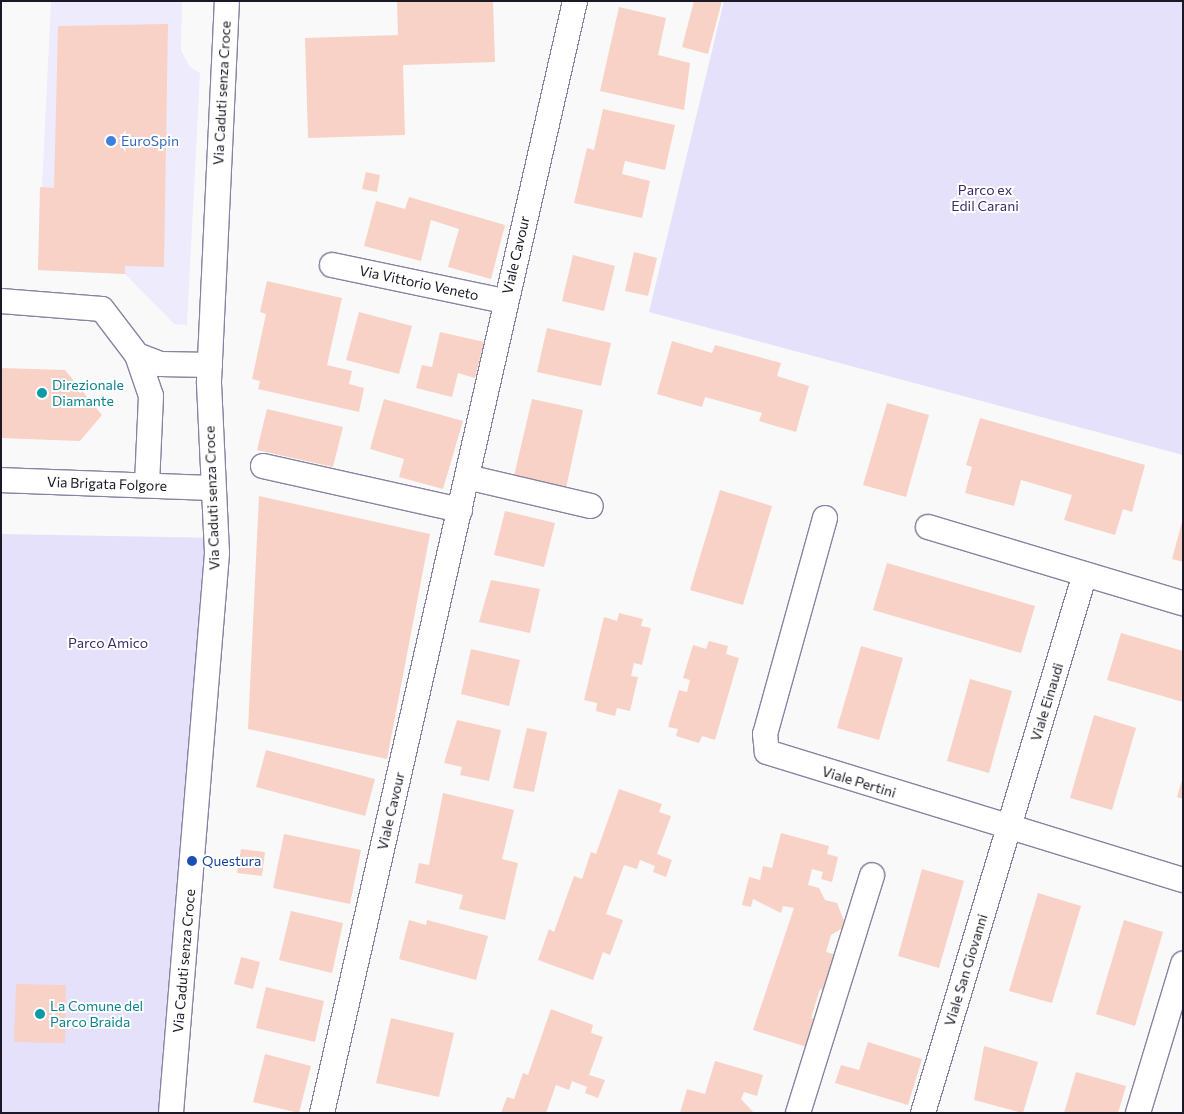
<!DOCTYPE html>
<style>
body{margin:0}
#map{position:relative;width:1184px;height:1114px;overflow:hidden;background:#f9f9f9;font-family:Commissioner,sans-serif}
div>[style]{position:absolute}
.built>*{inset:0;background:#eeebfd}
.green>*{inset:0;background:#e5e1fb}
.building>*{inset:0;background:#f8d2c6}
.roads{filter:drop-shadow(1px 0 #8883a3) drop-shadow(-1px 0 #8883a3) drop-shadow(0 1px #8883a3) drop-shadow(0 -1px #8883a3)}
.minor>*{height:24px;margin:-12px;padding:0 12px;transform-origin:12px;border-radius:12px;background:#fff}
.dots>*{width:14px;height:14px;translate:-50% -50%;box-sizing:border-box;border:2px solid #fff;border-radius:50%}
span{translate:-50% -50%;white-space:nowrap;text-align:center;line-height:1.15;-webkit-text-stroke:4px #fff;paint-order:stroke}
.street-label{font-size:14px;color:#1b1925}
.shop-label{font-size:14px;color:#366cbe}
.left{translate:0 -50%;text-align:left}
.park-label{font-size:14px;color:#3d2b6c}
.culture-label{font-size:14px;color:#0d838f}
.transit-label{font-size:14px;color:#164399}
.frame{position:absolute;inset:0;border:2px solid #1b1925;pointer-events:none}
</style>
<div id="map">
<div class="built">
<i style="clip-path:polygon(51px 1px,182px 1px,181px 50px,190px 67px,200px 73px,187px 325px,174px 324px,125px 274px,38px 270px)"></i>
</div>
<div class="green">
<i style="clip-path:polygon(724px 1px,1183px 1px,1183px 455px,649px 312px)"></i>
<i style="clip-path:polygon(1px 534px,223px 538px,180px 1113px,1px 1113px)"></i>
</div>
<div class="building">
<i style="clip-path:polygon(397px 1px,493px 1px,495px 62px,403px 65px,405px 135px,308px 138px,305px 38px,398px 35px)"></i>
<i style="clip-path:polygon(694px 1px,722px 1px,708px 54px,682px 47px)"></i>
<i style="clip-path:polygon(619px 7px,666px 18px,658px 55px,690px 63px,684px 110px,600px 91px)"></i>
<i style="clip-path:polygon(168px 24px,164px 267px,125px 266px,125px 274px,38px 270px,40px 187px,54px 188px,58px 26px)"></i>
<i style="clip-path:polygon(603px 109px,675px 125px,665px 170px,625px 161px,622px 174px,650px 181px,642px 218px,574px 203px,587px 148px,594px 150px)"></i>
<i style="clip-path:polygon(366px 172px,380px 175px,377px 192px,362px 189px)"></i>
<i style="clip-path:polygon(409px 197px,505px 225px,491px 279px,448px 267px,459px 229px,431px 220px,421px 261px,364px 246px,376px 201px,405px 209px)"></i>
<i style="clip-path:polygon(634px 252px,657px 258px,648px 296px,625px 291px)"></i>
<i style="clip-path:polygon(573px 255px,615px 266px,604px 311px,562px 301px)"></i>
<i style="clip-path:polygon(267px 281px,342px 298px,327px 365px,352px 371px,349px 384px,364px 388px,359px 412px,258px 389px,260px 381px,252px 379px,266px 314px,260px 312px)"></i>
<i style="clip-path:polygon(359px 312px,412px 326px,399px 374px,346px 360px)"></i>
<i style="clip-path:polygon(547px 328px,611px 343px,601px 386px,537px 372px)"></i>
<i style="clip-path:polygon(440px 332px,484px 342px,475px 378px,458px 373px,452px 397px,416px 388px,422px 365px,432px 367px)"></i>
<i style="clip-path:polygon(672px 341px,712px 353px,715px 345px,781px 363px,777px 376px,809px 386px,796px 432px,759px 421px,762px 413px,705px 397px,702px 407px,657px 394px)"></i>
<i style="clip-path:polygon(1px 368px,65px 370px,102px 415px,80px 441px,1px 438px)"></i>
<i style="clip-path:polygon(384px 399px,463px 421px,443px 489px,399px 477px,404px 459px,370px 449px)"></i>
<i style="clip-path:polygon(532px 399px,583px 410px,566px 488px,514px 476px)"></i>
<i style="clip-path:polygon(887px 403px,929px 415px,906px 497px,863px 485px)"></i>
<i style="clip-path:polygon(267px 409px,343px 427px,333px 467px,257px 450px)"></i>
<i style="clip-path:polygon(980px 418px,1145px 465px,1132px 512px,1123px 509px,1115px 535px,1064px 520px,1072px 495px,1021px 480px,1014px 506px,965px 493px,972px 467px,966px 465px)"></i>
<i style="clip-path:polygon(720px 490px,772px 506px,743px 605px,690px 590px)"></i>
<i style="clip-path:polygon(259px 496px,430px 534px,387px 759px,248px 729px)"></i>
<i style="clip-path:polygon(505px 511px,555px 523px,544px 567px,494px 555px)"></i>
<i style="clip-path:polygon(1182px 522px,1183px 522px,1183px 562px,1172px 559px)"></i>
<i style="clip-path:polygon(887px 563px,1035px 606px,1021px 653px,873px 610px)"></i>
<i style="clip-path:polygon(491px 580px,540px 589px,530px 633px,479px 622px)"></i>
<i style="clip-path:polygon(619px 613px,643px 619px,641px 626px,651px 628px,642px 665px,634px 663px,631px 676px,638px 677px,630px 711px,617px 708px,615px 716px,596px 711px,597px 703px,584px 700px,604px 617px,617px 621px)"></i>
<i style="clip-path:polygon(1121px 633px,1183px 651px,1183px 702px,1107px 680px)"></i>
<i style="clip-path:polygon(709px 641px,728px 646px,726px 654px,739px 658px,715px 740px,702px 736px,699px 743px,676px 736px,678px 729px,668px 727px,679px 690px,687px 692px,690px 680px,683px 678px,693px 645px,706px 649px)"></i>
<i style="clip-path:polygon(861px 646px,903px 658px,879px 740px,837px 728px)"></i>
<i style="clip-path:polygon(471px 649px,520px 660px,509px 706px,461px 694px)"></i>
<i style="clip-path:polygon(970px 679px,1012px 691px,989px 773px,947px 761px)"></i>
<i style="clip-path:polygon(1094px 715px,1136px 728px,1112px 810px,1070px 798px)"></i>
<i style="clip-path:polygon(457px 720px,501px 730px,489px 781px,460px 775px,462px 767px,444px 763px)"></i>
<i style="clip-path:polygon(527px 728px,547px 732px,534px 792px,513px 788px)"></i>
<i style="clip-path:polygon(266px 750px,375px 779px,365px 816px,256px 787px)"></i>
<i style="clip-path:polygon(1182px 780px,1183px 780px,1183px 799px,1177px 797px)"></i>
<i style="clip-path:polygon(619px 789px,662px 804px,659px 812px,671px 816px,657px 854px,672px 860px,666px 877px,653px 872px,655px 866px,640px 860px,637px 869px,624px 865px,606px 914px,623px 920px,610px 955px,603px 952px,593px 980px,538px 960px,549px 929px,554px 932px,574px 876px,582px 879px,591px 852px,596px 854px)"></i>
<i style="clip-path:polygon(443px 793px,514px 810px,502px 859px,518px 863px,505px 920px,459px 909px,463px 895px,415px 883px,419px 863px,429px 865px)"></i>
<i style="clip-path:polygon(781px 833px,829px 846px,827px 854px,838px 857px,832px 882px,821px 879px,823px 872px,812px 869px,808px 885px,819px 888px,825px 900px,837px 903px,846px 926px,831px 935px,826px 952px,840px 956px,829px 992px,820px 989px,811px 1018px,818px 1020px,810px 1048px,753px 1030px,794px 908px,783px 906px,781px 913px,753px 899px,751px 907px,742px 905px,749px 877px,760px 880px,763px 866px,772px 868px)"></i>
<i style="clip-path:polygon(284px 834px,361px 850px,350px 904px,273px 888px)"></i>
<i style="clip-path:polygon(241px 849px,265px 852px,262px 876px,237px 873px)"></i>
<i style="clip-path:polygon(922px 869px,964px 881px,939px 968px,898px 956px)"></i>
<i style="clip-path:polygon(1038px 893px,1081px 906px,1052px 1003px,1009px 991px)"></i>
<i style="clip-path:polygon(291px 911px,343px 923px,332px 973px,279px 960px)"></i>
<i style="clip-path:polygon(409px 920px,426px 925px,427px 920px,488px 936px,476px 980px,399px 959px)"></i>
<i style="clip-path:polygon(1124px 920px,1163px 932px,1135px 1026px,1096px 1014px)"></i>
<i style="clip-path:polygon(241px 957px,260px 962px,253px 989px,234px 984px)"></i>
<i style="clip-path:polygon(16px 984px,66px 985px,65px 1043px,14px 1042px)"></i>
<i style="clip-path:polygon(266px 987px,324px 1001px,315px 1042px,256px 1028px)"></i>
<i style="clip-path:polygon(551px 1009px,593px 1025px,591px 1033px,603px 1037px,589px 1075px,605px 1080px,598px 1098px,585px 1093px,587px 1087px,572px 1081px,569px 1090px,556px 1085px,546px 1113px,501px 1113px,507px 1097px,514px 1099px,523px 1073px,528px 1075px)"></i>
<i style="clip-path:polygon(391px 1018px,454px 1033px,439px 1097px,376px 1083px)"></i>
<i style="clip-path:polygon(868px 1042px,922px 1059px,908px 1105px,835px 1083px,841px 1065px,859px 1070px)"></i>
<i style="clip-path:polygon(984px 1046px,1038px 1062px,1023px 1113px,974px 1100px)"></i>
<i style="clip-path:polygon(265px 1054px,311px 1066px,299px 1113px,253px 1102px)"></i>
<i style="clip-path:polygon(715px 1061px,763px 1075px,757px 1096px,744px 1092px,741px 1099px,754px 1113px,680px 1113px,687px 1089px,705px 1094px)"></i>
<i style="clip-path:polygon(1076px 1072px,1126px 1086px,1118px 1113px,1064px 1113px)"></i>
</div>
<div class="roads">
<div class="minor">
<i style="left:332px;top:265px;width:177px;rotate:11.8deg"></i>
<i style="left:1px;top:301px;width:101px;rotate:4.5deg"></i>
<i style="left:102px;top:309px;width:58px;rotate:52.7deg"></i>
<i style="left:137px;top:355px;width:43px;rotate:71.1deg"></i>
<i style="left:151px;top:396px;width:89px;rotate:92.6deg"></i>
<i style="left:137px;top:355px;width:25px;rotate:21deg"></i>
<i style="left:160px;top:364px;width:50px;rotate:1.1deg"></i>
<i style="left:263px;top:466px;width:202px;rotate:12.6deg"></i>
<i style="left:467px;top:477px;width:127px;rotate:13.2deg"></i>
<i style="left:1px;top:480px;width:211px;rotate:2.2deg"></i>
<i style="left:825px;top:518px;width:224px;rotate:105.5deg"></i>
<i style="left:765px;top:734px;width:18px;rotate:84deg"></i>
<i style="left:767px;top:752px;width:435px;rotate:17.1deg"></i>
<i style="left:928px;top:527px;width:265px;rotate:16.7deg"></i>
<i style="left:171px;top:1113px;width:562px;rotate:-85.3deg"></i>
<i style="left:217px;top:553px;width:172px;rotate:-92.7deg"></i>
<i style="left:209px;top:381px;width:380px;rotate:-87.3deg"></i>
<i style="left:322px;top:1113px;width:1140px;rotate:-77.18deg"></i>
<i style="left:798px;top:1113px;width:249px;rotate:-72.7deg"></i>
<i style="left:923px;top:1113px;width:560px;rotate:-73.28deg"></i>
<i style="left:1138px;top:1113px;width:156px;rotate:-73.2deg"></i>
</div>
</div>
<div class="dots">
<i style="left:111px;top:141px;background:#3f7fe0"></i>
<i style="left:42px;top:393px;background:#0f9aa8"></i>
<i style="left:192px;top:861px;background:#1a4fb4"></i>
<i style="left:40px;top:1014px;background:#0f9aa8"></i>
</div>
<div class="street-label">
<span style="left:222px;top:93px;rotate:-87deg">Via Caduti senza Croce</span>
<span style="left:516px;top:255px;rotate:-77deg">Viale Cavour</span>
<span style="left:419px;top:283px;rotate:12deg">Via Vittorio Veneto</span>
<span style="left:107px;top:484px;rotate:2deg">Via Brigata Folgore</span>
<span style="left:212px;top:498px;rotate:-92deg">Via Caduti senza Croce</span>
<span style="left:1047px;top:702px;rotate:-73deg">Viale Einaudi</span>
<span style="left:859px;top:782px;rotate:17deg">Viale Pertini</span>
<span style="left:391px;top:811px;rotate:-77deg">Viale Cavour</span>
<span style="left:184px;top:961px;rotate:-85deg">Via Caduti senza Croce</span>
<span style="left:966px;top:970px;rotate:-73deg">Viale San Giovanni</span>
</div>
<div class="shop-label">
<span class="left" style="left:121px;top:141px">EuroSpin</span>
</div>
<div class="park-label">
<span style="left:985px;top:198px">Parco ex<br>Edil Carani</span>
<span style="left:108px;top:643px">Parco Amico</span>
</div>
<div class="culture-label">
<span class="left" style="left:52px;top:393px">Direzionale<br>Diamante</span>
<span class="left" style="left:50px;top:1014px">La Comune del<br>Parco Braida</span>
</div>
<div class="transit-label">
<span class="left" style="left:202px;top:861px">Questura</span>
</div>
<div class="frame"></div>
</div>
